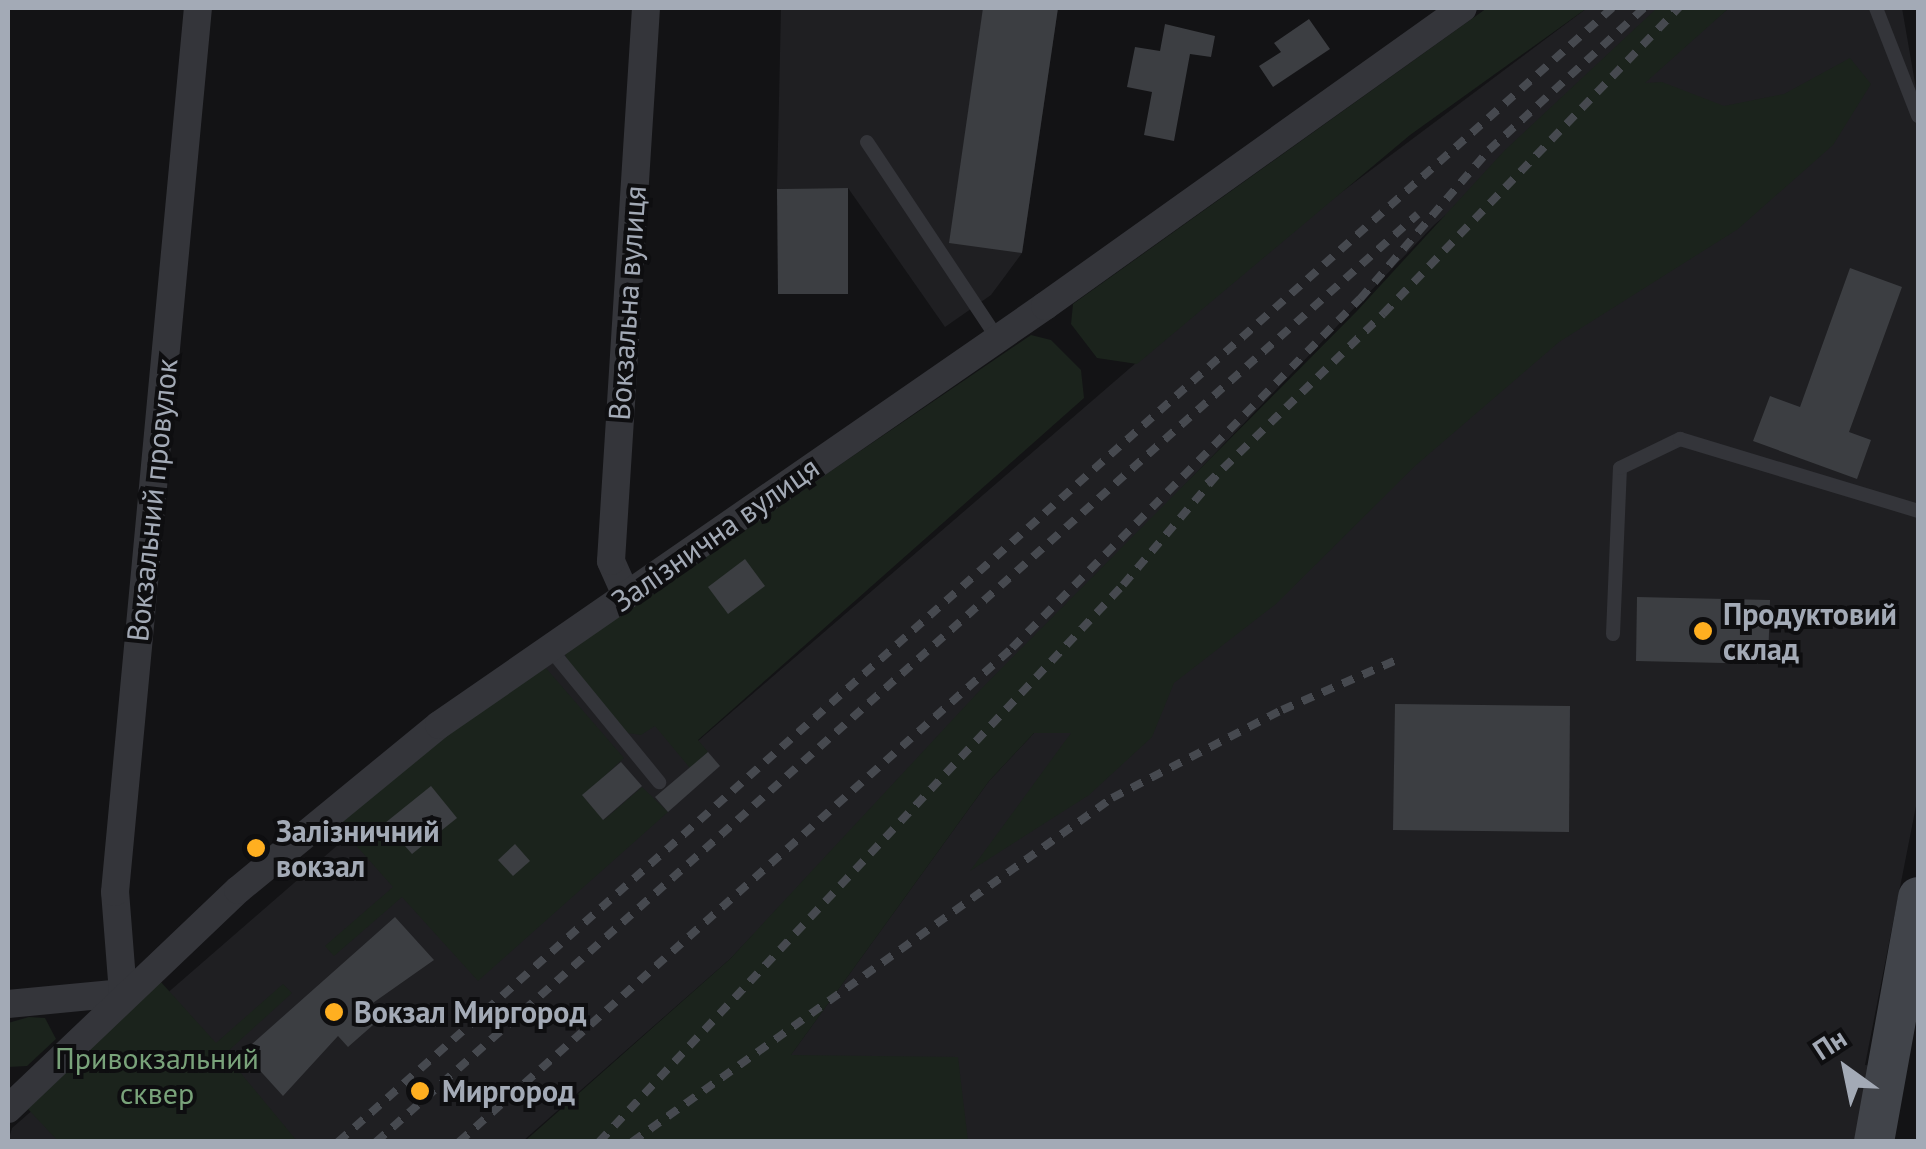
<!DOCTYPE html>
<meta charset="utf-8">
<style>
body{margin:0}
#map{position:relative;width:1926px;height:1149px;overflow:hidden;background:#131315;font-family:"PT Sans",sans-serif}
div>[style]{position:absolute}
.built>*{inset:0;background:#1f1f22}
.green>*{inset:0;background:#1b231c}
.building>*{inset:0;background:#3c3e42}
.lane>*{height:14px;margin:-7px;padding:0 7px;transform-origin:7px;border-radius:7px;background:#34353a}
.street>*{height:28px;margin:-14px;padding:0 14px;transform-origin:14px;border-radius:14px;background:#34353a}
.secondary>*{height:40px;margin:-20px;padding:0 20px;transform-origin:20px;border-radius:20px;background:#41444a}
.rail>*{height:8px;margin-top:-4px;transform-origin:0;background:repeating-linear-gradient(90deg,#46494f 0 12px,transparent 0 22px)}
.dots>*{width:28px;height:28px;translate:-50% -50%;box-sizing:border-box;border:5px solid #0e0e10;border-radius:50%}
span{translate:-50% -50%;white-space:nowrap;text-align:center;line-height:1.15;-webkit-text-stroke:8px #0e0e10;paint-order:stroke}
.street-label{font-size:30px;color:#a3aab6}
.poi-label{font-size:30px;color:#a3aab6;font-weight:700}
.left{translate:0 -50%;text-align:left}
.park-label{font-size:30px;color:#79a37a}
.frame{position:absolute;inset:0;border:10px solid #a3aab6;pointer-events:none}
.north{position:absolute;left:1796px;top:1019px;width:100px;height:100px;-webkit-text-stroke:8px #0e0e10;paint-order:stroke;rotate:327deg;font-size:28px;font-weight:700;line-height:40px;text-align:center;color:#a3aab6}
.north::after{content:'';display:block;margin:auto;width:35px;height:45px;background:#a3aab6;clip-path:polygon(50% 0,100% 100%,50% 72%,0 100%)}
</style>
<div id="map">
<div class="built">
<i style="clip-path:polygon(781px 8px,1058px 8px,1022px 253px,991px 295px,945px 327px,848px 188px,777px 189px)"></i>
<i style="clip-path:polygon(1587px 8px,1691px 8px,1434px 225px,730px 959px,523px 1141px,8px 1142px,12px 1128px,530px 678px,593px 632px,698px 741px,1283px 236px)"></i>
<i style="clip-path:polygon(1729px 8px,1902px 8px,1918px 100px,1918px 796px,1865px 1065px,1874px 1066px,1862px 1141px,646px 1142px,790px 1056px,989px 781px,1662px 63px)"></i>
</div>
<div class="green">
<i style="clip-path:polygon(1487px 8px,1587px 8px,1410px 135px,1137px 364px,1097px 358px,1071px 324px,1073px 304px)"></i>
<i style="clip-path:polygon(1657px 8px,1729px 8px,1645px 83px,1662px 82px,1724px 106px,1784px 94px,1850px 58px,1871px 84px,1833px 145px,1738px 229px,1559px 342px,1415px 466px,1276px 604px,1174px 683px,1152px 737px,1089px 795px,970px 871px,1071px 733px,1034px 733px,989px 781px,791px 1055px,958px 1057px,968px 1141px,525px 1141px,730px 959px,983px 687px,1356px 312px,1505px 150px)"></i>
<i style="clip-path:polygon(1031px 335px,1051px 340px,1081px 370px,1084px 398px,698px 740px,708px 752px,690px 768px,655px 726px,641px 735px,628px 733px,569px 664px,565px 654px,572px 647px)"></i>
<i style="clip-path:polygon(545px 667px,624px 758px,583px 796px,604px 820px,642px 787px,668px 812px,478px 981px,402px 897px,334px 956px,325px 946px,393px 887px,337px 824px,480px 709px)"></i>
<i style="clip-path:polygon(160px 981px,216px 1043px,283px 984px,292px 993px,225px 1054px,297px 1141px,58px 1141px,28px 1109px)"></i>
<i style="clip-path:polygon(29px 1017px,45px 1018px,56px 1039px,27px 1066px,8px 1067px,8px 1023px)"></i>
</div>
<div class="building">
<i style="clip-path:polygon(983px 8px,1058px 8px,1022px 253px,949px 243px)"></i>
<i style="clip-path:polygon(1309px 19px,1330px 49px,1273px 87px,1259px 66px,1281px 52px,1274px 43px)"></i>
<i style="clip-path:polygon(1165px 24px,1215px 36px,1211px 57px,1190px 54px,1174px 141px,1144px 135px,1152px 92px,1127px 87px,1135px 47px,1160px 51px)"></i>
<i style="clip-path:polygon(848px 188px,848px 294px,778px 294px,777px 189px)"></i>
<i style="clip-path:polygon(1850px 268px,1902px 287px,1849px 432px,1871px 440px,1857px 479px,1753px 441px,1770px 396px,1800px 407px)"></i>
<i style="clip-path:polygon(745px 559px,765px 586px,728px 614px,708px 587px)"></i>
<i style="clip-path:polygon(1637px 597px,1770px 600px,1768px 664px,1636px 661px)"></i>
<i style="clip-path:polygon(1395px 704px,1570px 706px,1569px 832px,1393px 830px)"></i>
<i style="clip-path:polygon(708px 752px,720px 766px,668px 812px,655px 797px)"></i>
<i style="clip-path:polygon(621px 762px,642px 786px,603px 820px,582px 795px)"></i>
<i style="clip-path:polygon(431px 786px,457px 818px,412px 854px,385px 823px)"></i>
<i style="clip-path:polygon(515px 844px,530px 861px,513px 876px,498px 860px)"></i>
<i style="clip-path:polygon(395px 917px,434px 960px,370px 1005px,381px 1018px,348px 1047px,338px 1036px,283px 1096px,243px 1052px)"></i>
</div>
<div class="lane">
<i style="left:1876px;top:8px;width:116px;rotate:68.7deg"></i>
<i style="left:867px;top:142px;width:237px;rotate:56.4deg"></i>
<i style="left:1613px;top:634px;width:166px;rotate:-87.6deg"></i>
<i style="left:1620px;top:468px;width:67px;rotate:-25.8deg"></i>
<i style="left:1680px;top:439px;width:249px;rotate:16.8deg"></i>
<i style="left:551px;top:650px;width:171px;rotate:50.7deg"></i>
</div>
<div class="street">
<i style="left:626px;top:595px;width:37px;rotate:-114deg"></i>
<i style="left:611px;top:561px;width:554px;rotate:-86.38deg"></i>
<i style="left:8px;top:1004px;width:116px;rotate:-5.5deg"></i>
<i style="left:123px;top:993px;width:101px;rotate:-94.5deg"></i>
<i style="left:115px;top:892px;width:888px;rotate:-84.64deg"></i>
<i style="left:8px;top:1109px;width:318px;rotate:-43.6deg"></i>
<i style="left:238px;top:890px;width:260px;rotate:-39.4deg"></i>
<i style="left:439px;top:725px;width:737px;rotate:-34.66deg"></i>
<i style="left:1045px;top:306px;width:513px;rotate:-35.49deg"></i>
</div>
<div class="secondary">
<i style="left:1874px;top:1142px;width:249px;rotate:-79.8deg"></i>
</div>
<div class="rail">
<i style="left:1207px;top:484px;width:245px;rotate:-44deg"></i>
<i style="left:1383px;top:314px;width:426px;rotate:-46deg"></i>
<i style="left:338px;top:1142px;width:1706px;rotate:-41.67deg"></i>
<i style="left:376px;top:1142px;width:1395px;rotate:-41.69deg"></i>
<i style="left:459px;top:1142px;width:742px;rotate:-41.77deg"></i>
<i style="left:1012px;top:648px;width:493px;rotate:-45.1deg"></i>
<i style="left:1360px;top:299px;width:197px;rotate:-49.1deg"></i>
<i style="left:1489px;top:150px;width:210px;rotate:-42.5deg"></i>
<i style="left:599px;top:1142px;width:765px;rotate:-46.75deg"></i>
<i style="left:1123px;top:585px;width:145px;rotate:-49.5deg"></i>
<i style="left:632px;top:1142px;width:591px;rotate:-35.63deg"></i>
<i style="left:1112px;top:798px;width:191px;rotate:-27.4deg"></i>
<i style="left:1282px;top:710px;width:128px;rotate:-23.6deg"></i>
</div>
<div class="dots">
<i style="left:1703px;top:631px;background:#ffaf20"></i>
<i style="left:256px;top:848px;background:#ffaf20"></i>
<i style="left:334px;top:1012px;background:#ffaf20"></i>
<i style="left:420px;top:1091px;background:#ffaf20"></i>
</div>
<div class="street-label">
<span style="left:627px;top:303px;rotate:-86deg">Вокзальна вулиця</span>
<span style="left:152px;top:500px;rotate:-84deg">Вокзальний провулок</span>
<span style="left:715px;top:534px;rotate:-35deg">Залізнична вулиця</span>
</div>
<div class="poi-label">
<span class="left" style="left:1723px;top:631px">Продуктовий<br>склад</span>
<span class="left" style="left:276px;top:848px">Залізничний<br>вокзал</span>
<span class="left" style="left:354px;top:1012px">Вокзал Миргород</span>
<span class="left" style="left:442px;top:1091px">Миргород</span>
</div>
<div class="park-label">
<span style="left:157px;top:1075px">Привокзальний<br>сквер</span>
</div>
<div class="frame"></div>
<div class="north">Пн</div>
</div>
